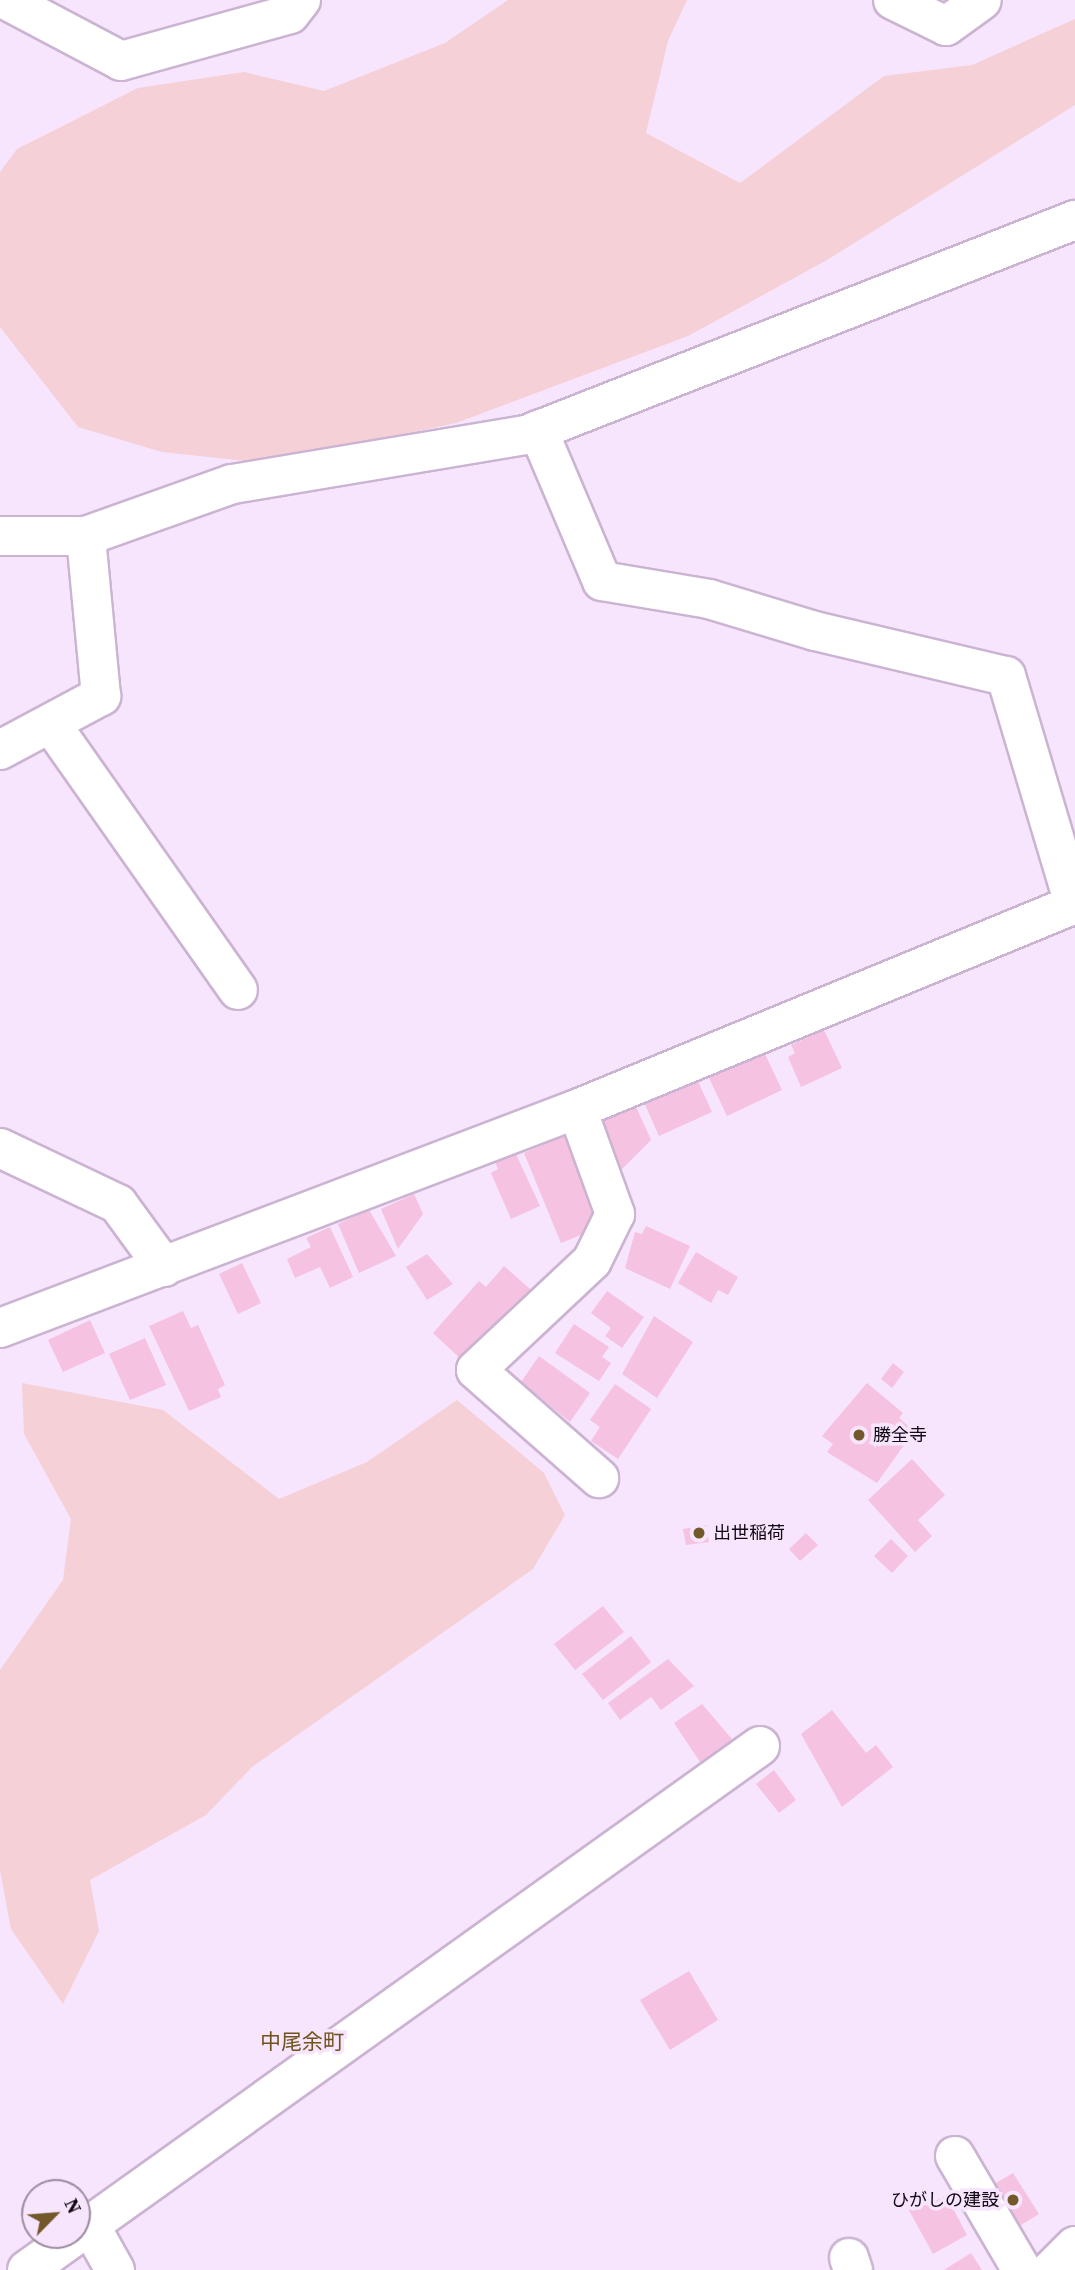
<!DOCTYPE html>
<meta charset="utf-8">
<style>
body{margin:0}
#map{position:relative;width:1075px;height:2270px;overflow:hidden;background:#f7e4fd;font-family:"Source Serif 4","Noto Sans JP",serif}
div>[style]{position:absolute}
.green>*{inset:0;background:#f5d0d6}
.building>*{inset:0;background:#f6c2e1}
.roads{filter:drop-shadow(2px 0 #cbb4d2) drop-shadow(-2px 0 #cbb4d2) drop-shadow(0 2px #cbb4d2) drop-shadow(0 -2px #cbb4d2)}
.street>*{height:38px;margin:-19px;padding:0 19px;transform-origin:19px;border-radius:19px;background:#fff}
.dots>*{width:19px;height:19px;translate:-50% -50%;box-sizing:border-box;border:4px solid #f7e4fd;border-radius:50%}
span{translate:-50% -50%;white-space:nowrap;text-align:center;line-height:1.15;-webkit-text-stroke:7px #f7e4fd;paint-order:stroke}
.poi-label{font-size:18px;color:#110913}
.left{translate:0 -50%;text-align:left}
.right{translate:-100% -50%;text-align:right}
.quarter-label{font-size:21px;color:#6f521c}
.north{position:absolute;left:21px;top:2179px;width:70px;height:70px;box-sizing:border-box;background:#f7e4fd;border:2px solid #9b8c9f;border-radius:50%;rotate:65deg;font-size:19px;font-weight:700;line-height:28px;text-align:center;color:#110913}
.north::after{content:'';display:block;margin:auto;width:24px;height:32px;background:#73582a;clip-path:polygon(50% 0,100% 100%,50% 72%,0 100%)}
</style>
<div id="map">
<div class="green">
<i style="clip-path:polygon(508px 0,687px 0,668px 41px,646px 133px,740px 183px,884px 76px,972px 65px,1075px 19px,1075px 105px,827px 260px,688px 336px,456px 423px,265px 463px,162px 452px,78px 427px,0 327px,0 172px,17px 149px,138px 88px,244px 72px,324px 91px,445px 43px)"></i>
<i style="clip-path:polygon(22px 1383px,163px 1410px,279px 1499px,367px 1462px,457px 1400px,544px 1473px,565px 1515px,533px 1569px,252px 1767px,206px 1815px,90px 1880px,99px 1931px,63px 2004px,11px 1929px,0 1870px,0 1670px,63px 1580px,71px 1519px,24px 1434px)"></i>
</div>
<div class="building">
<i style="clip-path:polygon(824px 1030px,842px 1068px,801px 1087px,788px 1057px,795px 1053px,791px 1045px)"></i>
<i style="clip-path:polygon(764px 1052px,782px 1090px,727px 1116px,709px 1078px)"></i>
<i style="clip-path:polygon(696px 1077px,712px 1112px,659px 1136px,643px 1100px)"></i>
<i style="clip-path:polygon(633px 1100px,651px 1140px,621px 1170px,597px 1117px)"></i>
<i style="clip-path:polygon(566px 1135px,598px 1228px,561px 1243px,524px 1153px)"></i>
<i style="clip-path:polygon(515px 1152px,540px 1206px,511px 1219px,491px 1173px,498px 1169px,495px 1162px)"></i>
<i style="clip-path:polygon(414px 1194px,423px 1214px,398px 1249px,381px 1209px)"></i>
<i style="clip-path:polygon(369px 1210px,396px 1256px,359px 1273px,338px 1224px)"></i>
<i style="clip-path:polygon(646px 1226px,690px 1246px,670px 1289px,625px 1268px,635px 1232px,642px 1234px)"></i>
<i style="clip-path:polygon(330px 1227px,353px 1277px,330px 1288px,320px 1267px,295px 1278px,287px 1259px,311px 1247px,306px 1238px)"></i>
<i style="clip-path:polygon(696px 1252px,738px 1277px,728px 1295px,718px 1290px,711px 1303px,678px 1283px)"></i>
<i style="clip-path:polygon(427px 1254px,453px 1284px,427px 1300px,406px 1267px)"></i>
<i style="clip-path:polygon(242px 1263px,261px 1303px,238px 1314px,219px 1274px)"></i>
<i style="clip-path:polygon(504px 1266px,531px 1290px,465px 1363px,433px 1333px,479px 1281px,486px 1287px)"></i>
<i style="clip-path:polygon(607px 1291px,644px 1317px,622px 1348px,605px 1336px,611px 1328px,591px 1313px)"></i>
<i style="clip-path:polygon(183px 1311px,191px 1328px,198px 1325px,225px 1385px,218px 1389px,221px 1397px,189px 1411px,149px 1326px)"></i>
<i style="clip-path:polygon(654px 1316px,693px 1342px,657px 1398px,622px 1374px)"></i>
<i style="clip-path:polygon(90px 1320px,105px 1353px,63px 1372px,48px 1340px)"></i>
<i style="clip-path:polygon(574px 1324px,609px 1347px,602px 1357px,611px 1363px,599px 1381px,555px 1353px)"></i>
<i style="clip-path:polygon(145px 1338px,166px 1385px,130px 1400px,109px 1354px)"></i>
<i style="clip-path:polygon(539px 1356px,590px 1393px,570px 1422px,521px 1382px)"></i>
<i style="clip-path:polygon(893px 1363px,904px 1372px,892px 1388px,881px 1379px)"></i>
<i style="clip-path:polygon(867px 1383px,903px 1413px,899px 1418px,914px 1431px,877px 1483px,827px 1452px,833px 1444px,822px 1436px)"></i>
<i style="clip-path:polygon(615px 1384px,651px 1409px,618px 1459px,591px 1441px,600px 1427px,590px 1420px)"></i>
<i style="clip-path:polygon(912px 1459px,945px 1495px,918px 1520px,932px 1536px,915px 1552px,868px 1500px)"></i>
<i style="clip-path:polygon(706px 1525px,709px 1542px,686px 1545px,683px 1529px)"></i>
<i style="clip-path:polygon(806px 1533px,818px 1545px,800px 1561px,789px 1549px)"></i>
<i style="clip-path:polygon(891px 1539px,908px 1556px,892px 1573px,874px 1556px)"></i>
<i style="clip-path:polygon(603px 1606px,624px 1632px,575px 1670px,554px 1644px)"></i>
<i style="clip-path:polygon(631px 1636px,651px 1662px,603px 1700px,582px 1674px)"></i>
<i style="clip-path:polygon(668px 1659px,694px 1686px,661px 1710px,651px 1697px,620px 1720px,608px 1703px)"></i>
<i style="clip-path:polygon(702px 1704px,737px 1745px,704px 1768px,674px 1723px)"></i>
<i style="clip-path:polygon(832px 1710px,866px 1753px,876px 1745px,893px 1767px,842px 1807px,801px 1734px)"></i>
<i style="clip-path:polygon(774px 1770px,796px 1800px,779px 1813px,756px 1784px)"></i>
<i style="clip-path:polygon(689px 1971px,718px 2020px,670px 2050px,640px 2000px)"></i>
<i style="clip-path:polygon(1013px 2173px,1039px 2214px,1016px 2228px,989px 2187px)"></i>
<i style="clip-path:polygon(946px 2195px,967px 2235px,933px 2254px,906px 2205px,921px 2197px,926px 2206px)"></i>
<i style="clip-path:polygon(971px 2253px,982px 2270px,944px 2270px)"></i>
</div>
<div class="roads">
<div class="street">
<i style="left:6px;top:0;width:130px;rotate:27.9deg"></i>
<i style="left:121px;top:61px;width:175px;rotate:-15.5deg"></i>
<i style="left:290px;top:14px;width:18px;rotate:-52deg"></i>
<i style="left:893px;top:0;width:59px;rotate:26.1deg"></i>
<i style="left:946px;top:26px;width:44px;rotate:-35.8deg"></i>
<i style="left:538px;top:430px;width:164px;rotate:67deg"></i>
<i style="left:602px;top:581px;width:109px;rotate:9.5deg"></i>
<i style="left:709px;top:599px;width:111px;rotate:16.8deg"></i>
<i style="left:815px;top:631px;width:196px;rotate:13.3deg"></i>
<i style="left:1006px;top:676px;width:238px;rotate:73.4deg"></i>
<i style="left:0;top:536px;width:86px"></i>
<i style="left:86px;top:536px;width:155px;rotate:-19.6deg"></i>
<i style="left:232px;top:484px;width:298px;rotate:-9.5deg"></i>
<i style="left:526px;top:435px;width:590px;rotate:-21.39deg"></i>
<i style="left:51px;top:724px;width:325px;rotate:54.9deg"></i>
<i style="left:0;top:750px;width:115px;rotate:-28.1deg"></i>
<i style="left:101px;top:696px;width:161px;rotate:-95.4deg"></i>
<i style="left:577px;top:1109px;width:112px;rotate:70.1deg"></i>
<i style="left:615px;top:1214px;width:52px;rotate:116.1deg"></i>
<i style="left:592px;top:1261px;width:159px;rotate:136.8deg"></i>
<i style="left:476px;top:1370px;width:164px;rotate:41.3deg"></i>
<i style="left:0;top:1148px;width:131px;rotate:25.4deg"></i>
<i style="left:118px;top:1204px;width:78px;rotate:53.9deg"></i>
<i style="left:0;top:1328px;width:617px;rotate:-20.78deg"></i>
<i style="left:577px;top:1109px;width:539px;rotate:-22.37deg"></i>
<i style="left:955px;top:2156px;width:132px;rotate:59.6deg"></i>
<i style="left:92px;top:2229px;width:47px;rotate:60.7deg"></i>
<i style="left:849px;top:2258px;width:13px;rotate:72deg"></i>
<i style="left:27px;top:2270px;width:901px;rotate:-35.56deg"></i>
<i style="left:1051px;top:2270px;width:34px;rotate:-45deg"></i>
</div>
</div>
<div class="dots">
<i style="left:859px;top:1435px;background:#73582a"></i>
<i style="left:699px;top:1533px;background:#73582a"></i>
<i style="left:1013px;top:2200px;background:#73582a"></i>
</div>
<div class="poi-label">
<span class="left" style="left:873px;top:1435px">勝全寺</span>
<span class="left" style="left:713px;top:1533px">出世稲荷</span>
<span class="right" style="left:999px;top:2200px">ひがしの建設</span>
</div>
<div class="quarter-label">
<span style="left:302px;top:2042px">中尾余町</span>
</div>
<div class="north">N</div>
</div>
